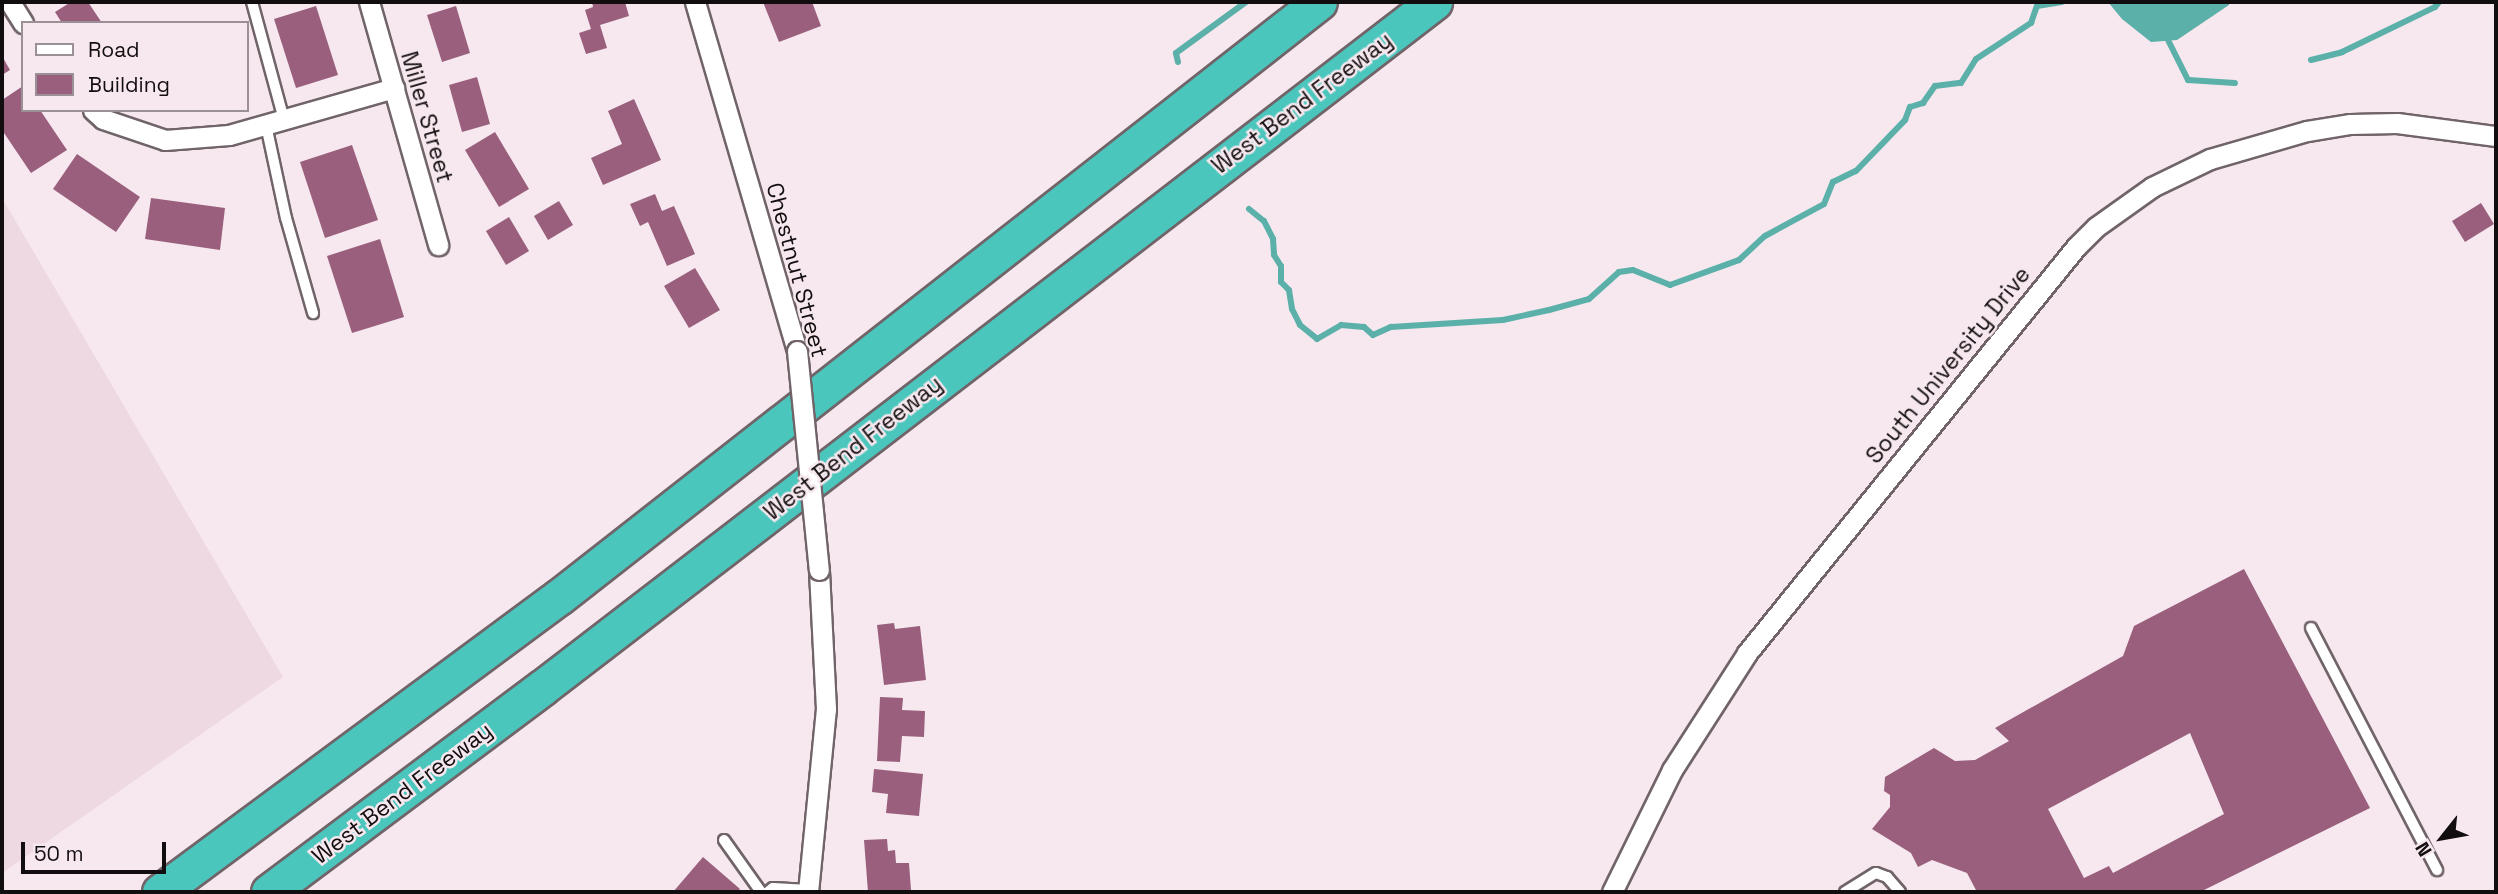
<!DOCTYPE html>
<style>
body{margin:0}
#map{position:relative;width:2498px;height:894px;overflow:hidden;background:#f6e8ee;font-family:"Space Grotesk",sans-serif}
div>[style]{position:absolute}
.built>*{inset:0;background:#eed8e2}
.water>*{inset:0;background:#5bb0a9}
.stream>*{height:6px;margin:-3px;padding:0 3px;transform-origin:3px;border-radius:3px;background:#5bb0a9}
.building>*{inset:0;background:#995f7d}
.roads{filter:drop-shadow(2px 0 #706469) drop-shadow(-2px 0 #706469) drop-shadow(0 2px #706469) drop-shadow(0 -2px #706469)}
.service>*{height:10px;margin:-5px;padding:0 5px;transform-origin:5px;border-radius:5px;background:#fff}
.minor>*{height:19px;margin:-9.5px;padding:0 9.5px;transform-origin:9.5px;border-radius:9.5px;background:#fff}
.motorway>*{height:35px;margin:-17.5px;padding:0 17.5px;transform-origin:17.5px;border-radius:17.5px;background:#4bc6bd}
.bridges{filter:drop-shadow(2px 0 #706469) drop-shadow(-2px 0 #706469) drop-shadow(0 2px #706469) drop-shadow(0 -2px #706469)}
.minor-bridge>*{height:19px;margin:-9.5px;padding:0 9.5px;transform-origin:9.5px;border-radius:9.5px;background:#fff}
span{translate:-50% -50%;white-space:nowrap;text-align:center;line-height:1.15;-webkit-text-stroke:5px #f6e8ee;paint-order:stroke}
.street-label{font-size:23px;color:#120d0f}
.frame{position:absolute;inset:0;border:4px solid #120d0f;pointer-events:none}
.legend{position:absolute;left:21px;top:21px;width:228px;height:91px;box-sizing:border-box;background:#f6e8ee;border:2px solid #9b9095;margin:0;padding:9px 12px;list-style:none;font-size:21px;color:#120d0f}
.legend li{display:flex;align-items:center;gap:14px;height:35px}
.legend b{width:35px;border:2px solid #9b9095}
.north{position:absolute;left:2407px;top:803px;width:70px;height:70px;-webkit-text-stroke:5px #f6e8ee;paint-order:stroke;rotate:239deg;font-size:19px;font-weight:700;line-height:28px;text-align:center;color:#120d0f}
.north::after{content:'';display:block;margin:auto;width:24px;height:32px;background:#120d0f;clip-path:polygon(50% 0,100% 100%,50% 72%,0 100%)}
.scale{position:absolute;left:21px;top:842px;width:145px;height:32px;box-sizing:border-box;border:4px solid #120d0f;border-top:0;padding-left:9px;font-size:21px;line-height:24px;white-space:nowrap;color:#120d0f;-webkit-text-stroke:5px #f6e8ee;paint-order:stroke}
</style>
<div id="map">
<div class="built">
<i style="clip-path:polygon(2px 198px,283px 677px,2px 873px)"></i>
</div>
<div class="water">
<i style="clip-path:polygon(2108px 2px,2229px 2px,2229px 5px,2177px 40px,2151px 42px,2122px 19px)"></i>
</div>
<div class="stream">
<i style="left:2168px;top:40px;width:45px;rotate:63.4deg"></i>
<i style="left:2188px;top:80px;width:47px;rotate:3.7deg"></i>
<i style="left:2311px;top:60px;width:32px;rotate:-14deg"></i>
<i style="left:2342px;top:52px;width:103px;rotate:-25.8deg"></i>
<i style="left:2435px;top:7px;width:6px;rotate:-51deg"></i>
<i style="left:1178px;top:62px;width:9px;rotate:-103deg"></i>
<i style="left:1176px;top:53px;width:87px;rotate:-36.1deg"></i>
<i style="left:1249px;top:209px;width:19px;rotate:39deg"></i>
<i style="left:1264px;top:221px;width:20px;rotate:63deg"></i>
<i style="left:1273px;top:239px;width:16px;rotate:86deg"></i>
<i style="left:1274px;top:255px;width:13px;rotate:58deg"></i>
<i style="left:1281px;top:266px;width:16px;rotate:90deg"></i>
<i style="left:1281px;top:282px;width:11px;rotate:45deg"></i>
<i style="left:1289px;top:290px;width:19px;rotate:81deg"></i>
<i style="left:1292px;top:309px;width:18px;rotate:63deg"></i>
<i style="left:1300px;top:325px;width:22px;rotate:39deg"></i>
<i style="left:1317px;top:339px;width:28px;rotate:-30deg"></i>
<i style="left:1341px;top:325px;width:23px;rotate:5deg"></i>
<i style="left:1364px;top:327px;width:12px;rotate:42deg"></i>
<i style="left:1373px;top:335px;width:20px;rotate:-24deg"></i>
<i style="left:1391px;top:327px;width:112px;rotate:-3.6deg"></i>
<i style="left:1503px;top:320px;width:47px;rotate:-12.3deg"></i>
<i style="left:1549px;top:310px;width:41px;rotate:-15.4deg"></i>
<i style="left:1589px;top:299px;width:40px;rotate:-42deg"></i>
<i style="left:1619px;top:272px;width:14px;rotate:-8deg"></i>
<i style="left:1633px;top:270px;width:40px;rotate:22deg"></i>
<i style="left:1670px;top:285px;width:73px;rotate:-19.9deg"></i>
<i style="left:1739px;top:260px;width:35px;rotate:-43deg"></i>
<i style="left:1765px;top:236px;width:67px;rotate:-28.5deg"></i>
<i style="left:1824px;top:204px;width:24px;rotate:-68deg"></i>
<i style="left:1833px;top:182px;width:25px;rotate:-26deg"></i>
<i style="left:1856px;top:171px;width:71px;rotate:-46.1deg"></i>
<i style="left:1905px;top:120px;width:14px;rotate:-69deg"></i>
<i style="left:1910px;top:107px;width:14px;rotate:-17deg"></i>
<i style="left:1923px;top:103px;width:21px;rotate:-55deg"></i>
<i style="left:1935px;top:86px;width:26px;rotate:-7deg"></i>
<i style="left:1961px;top:83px;width:28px;rotate:-58deg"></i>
<i style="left:1976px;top:59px;width:66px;rotate:-33.2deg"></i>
<i style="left:2031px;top:23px;width:18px;rotate:-71deg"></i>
<i style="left:2037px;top:6px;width:25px;rotate:-9deg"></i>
</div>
<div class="building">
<i style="clip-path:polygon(71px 2px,88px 2px,102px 23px,62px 23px,55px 12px)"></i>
<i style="clip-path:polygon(592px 2px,625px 2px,629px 16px,600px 25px,607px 48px,586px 54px,579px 33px,591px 29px,585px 10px,593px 7px)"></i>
<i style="clip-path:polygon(763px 2px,812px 2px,821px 26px,779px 42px)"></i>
<i style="clip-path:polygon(316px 6px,338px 75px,296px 88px,274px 19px)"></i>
<i style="clip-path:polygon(456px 6px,470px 53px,442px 62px,427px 15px)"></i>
<i style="clip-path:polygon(2px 56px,10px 70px,2px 75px)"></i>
<i style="clip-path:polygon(477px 77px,490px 124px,462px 132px,449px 85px)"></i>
<i style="clip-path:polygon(23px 86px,23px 110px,40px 110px,67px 150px,31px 173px,2px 130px,2px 100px)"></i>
<i style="clip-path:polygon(634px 99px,661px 160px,603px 185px,591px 158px,622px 144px,608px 111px)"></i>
<i style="clip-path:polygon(495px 132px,529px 189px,499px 207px,465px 150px)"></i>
<i style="clip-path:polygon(352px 145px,378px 220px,325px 238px,300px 162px)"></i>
<i style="clip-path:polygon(77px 154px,140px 197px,116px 232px,53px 189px)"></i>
<i style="clip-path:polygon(655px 194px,662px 211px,674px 206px,695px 254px,667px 266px,648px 222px,640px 226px,630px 204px)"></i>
<i style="clip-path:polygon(151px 198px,225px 208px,220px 250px,145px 239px)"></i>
<i style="clip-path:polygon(559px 201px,573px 225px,548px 240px,534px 216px)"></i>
<i style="clip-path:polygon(2481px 203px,2494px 224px,2465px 242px,2452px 221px)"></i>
<i style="clip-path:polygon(509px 217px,529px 251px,506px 265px,486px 231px)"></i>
<i style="clip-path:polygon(380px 239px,404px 317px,352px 333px,327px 256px)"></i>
<i style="clip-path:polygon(695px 268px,720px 310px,689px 328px,664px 286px)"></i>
<i style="clip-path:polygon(evenodd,2244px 569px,2370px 808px,2200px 892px,1977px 892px,1967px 873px,1932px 860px,1918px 867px,1911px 853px,1872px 829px,1890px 807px,1890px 795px,1884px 791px,1885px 777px,1934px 748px,1955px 761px,1975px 760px,2009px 741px,1995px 728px,2123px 656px,2134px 626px,2244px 569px,2190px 733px,2224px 814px,2113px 873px,2109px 866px,2084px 878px,2048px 809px,2190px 733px)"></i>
<i style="clip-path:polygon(894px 623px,895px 629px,920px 626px,926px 680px,884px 685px,877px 625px)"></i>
<i style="clip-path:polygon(880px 697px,903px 698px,902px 710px,925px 711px,924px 737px,902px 736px,900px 762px,877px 761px)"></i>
<i style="clip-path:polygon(874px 769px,923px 774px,919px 816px,886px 813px,888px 794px,872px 792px)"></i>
<i style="clip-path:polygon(887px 839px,888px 851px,895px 850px,896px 863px,909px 863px,911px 890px,868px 892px,864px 840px)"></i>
<i style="clip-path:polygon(703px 857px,740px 889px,737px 892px,673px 892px)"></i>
</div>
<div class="roads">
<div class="service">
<i style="left:252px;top:2px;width:122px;rotate:74.8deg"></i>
<i style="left:266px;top:125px;width:95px;rotate:77.9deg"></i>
<i style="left:286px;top:218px;width:99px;rotate:74.1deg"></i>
<i style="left:2311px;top:628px;width:273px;rotate:62.5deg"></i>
<i style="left:724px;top:840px;width:64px;rotate:54.6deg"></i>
<i style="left:768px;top:892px;width:6px;rotate:-39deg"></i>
<i style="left:773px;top:888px;width:36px;rotate:3deg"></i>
<i style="left:1845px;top:892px;width:36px;rotate:-32deg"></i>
<i style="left:1876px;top:873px;width:12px;rotate:20deg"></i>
<i style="left:1887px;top:877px;width:20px;rotate:49deg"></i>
</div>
<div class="minor">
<i style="left:10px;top:2px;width:25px;rotate:58deg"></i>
<i style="left:369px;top:2px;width:253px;rotate:74.1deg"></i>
<i style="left:695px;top:2px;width:364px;rotate:73.7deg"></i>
<i style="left:93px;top:110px;width:13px;rotate:42deg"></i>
<i style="left:103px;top:119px;width:65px;rotate:18.7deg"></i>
<i style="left:165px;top:140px;width:64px;rotate:-4.5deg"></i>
<i style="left:229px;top:135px;width:172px;rotate:-15.9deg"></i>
<i style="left:808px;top:892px;width:184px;rotate:-84.4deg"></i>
<i style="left:826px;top:709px;width:139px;rotate:-92.9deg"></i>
<i style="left:1612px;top:892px;width:136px;rotate:-63.8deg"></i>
<i style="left:1672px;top:770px;width:139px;rotate:-57.3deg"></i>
<i style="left:1747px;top:653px;width:523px;rotate:-50.98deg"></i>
<i style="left:2076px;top:247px;width:28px;rotate:-45deg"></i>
<i style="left:2096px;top:227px;width:69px;rotate:-35.5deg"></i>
<i style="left:2152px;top:187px;width:64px;rotate:-25.8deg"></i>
<i style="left:2210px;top:159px;width:101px;rotate:-16.1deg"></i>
<i style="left:2307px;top:131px;width:44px;rotate:-9.2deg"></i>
<i style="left:2350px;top:124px;width:47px;rotate:-1.2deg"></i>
<i style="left:2397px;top:123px;width:100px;rotate:7.5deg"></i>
</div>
<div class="motorway">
<i style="left:160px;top:892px;width:496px;rotate:-36.5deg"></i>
<i style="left:559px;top:597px;width:965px;rotate:-38.06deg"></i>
<i style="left:269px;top:892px;width:342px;rotate:-36.8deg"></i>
<i style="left:543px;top:687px;width:1124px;rotate:-37.55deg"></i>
</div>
</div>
<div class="bridges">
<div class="minor-bridge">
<i style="left:797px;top:351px;width:220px;rotate:84.3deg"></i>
</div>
</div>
<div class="street-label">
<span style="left:1302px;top:103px;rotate:-37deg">West Bend Freeway</span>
<span style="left:427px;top:117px;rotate:74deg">Miller Street</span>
<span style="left:797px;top:270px;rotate:75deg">Chestnut Street</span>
<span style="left:1948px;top:365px;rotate:-51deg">South University Drive</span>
<span style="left:853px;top:448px;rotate:-38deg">West Bend Freeway</span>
<span style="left:402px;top:793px;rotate:-37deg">West Bend Freeway</span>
</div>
<div class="frame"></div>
<ul class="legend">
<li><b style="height:9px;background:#fff"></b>Road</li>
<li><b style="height:19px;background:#995f7d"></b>Building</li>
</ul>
<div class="north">N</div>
<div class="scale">50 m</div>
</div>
